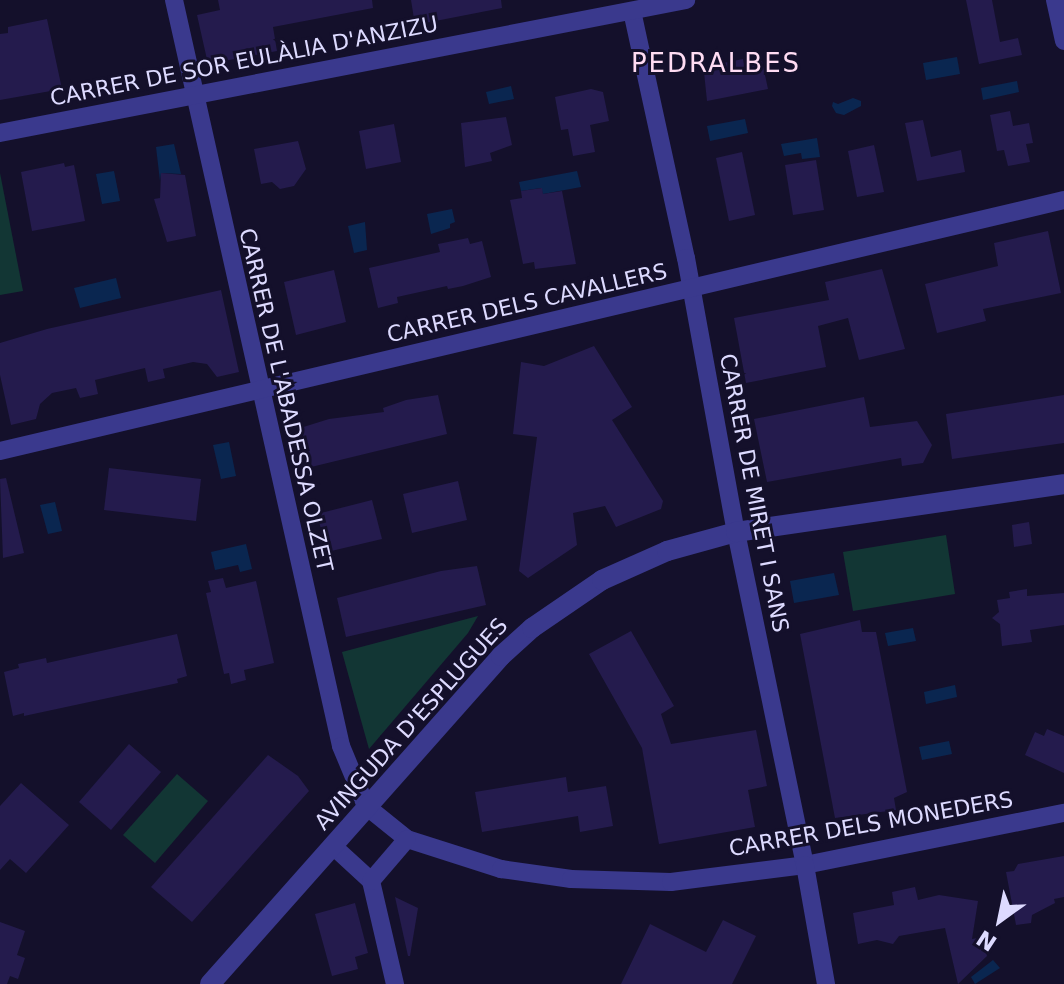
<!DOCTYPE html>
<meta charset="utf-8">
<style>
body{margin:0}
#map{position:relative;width:1064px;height:984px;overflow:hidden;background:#14102b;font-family:"DejaVu Sans",sans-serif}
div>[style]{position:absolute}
.green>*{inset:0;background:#123634}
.water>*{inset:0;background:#0a2650}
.building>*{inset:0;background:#241b4d}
.minor>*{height:18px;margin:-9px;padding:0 9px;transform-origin:9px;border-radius:9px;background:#3a398d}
.tertiary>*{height:20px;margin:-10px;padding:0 10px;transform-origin:10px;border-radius:10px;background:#3a398d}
span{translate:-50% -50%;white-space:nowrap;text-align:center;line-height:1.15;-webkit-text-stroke:6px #14102b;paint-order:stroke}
.street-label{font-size:22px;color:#dddaff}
.quarter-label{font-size:26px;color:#ffdcf3;letter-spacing:2px}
.north{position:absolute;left:960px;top:880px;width:80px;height:80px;-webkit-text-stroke:6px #14102b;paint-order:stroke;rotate:213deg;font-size:22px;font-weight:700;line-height:32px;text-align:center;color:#dddaff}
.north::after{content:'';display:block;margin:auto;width:28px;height:36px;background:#dddaff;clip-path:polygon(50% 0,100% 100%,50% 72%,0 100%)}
</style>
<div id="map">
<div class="green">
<i style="clip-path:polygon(0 173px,23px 291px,0 295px)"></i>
<i style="clip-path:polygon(946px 535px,955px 594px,853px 611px,843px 552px)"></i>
<i style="clip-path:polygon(478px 616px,468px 633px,369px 749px,342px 652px)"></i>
<i style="clip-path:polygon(177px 774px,208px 801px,155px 863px,123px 835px)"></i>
</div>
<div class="water">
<i style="clip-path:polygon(957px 57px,960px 74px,926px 80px,923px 63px)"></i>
<i style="clip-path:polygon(1017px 81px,1019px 92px,983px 100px,981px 88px)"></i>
<i style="clip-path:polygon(511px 86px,514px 99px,489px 104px,486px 92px)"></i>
<i style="clip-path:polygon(853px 98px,861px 101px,861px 106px,844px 115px,836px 113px,832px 106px,833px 102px,838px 104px)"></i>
<i style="clip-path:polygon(745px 119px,748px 133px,710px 141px,707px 126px)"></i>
<i style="clip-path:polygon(817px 138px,820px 157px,802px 159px,801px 153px,784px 156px,781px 144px)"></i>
<i style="clip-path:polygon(174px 144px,181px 174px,161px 173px,160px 181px,156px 147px)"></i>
<i style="clip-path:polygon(114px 171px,120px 201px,102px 204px,96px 174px)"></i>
<i style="clip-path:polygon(577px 171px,581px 187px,543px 194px,541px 188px,521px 191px,519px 182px)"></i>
<i style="clip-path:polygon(452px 209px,455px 222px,450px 224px,450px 228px,431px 234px,427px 214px)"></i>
<i style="clip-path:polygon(365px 222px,367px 250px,354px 253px,348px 226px)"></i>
<i style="clip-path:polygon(116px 278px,121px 298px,80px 308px,74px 288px)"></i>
<i style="clip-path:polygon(229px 442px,236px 476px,221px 479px,213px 445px)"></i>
<i style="clip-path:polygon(55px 502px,62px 531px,48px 534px,40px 505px)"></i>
<i style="clip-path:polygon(246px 544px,252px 569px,240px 572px,238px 565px,215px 570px,211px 552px)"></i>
<i style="clip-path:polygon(834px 573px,839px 595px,794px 603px,790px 581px)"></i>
<i style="clip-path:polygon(913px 628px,916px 641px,888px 646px,885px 633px)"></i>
<i style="clip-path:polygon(955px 685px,957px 697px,926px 704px,924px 692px)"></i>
<i style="clip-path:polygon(949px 741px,952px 754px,922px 760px,919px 747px)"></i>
<i style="clip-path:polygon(993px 960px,1000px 968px,975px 984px,971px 977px)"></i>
</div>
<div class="building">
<i style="clip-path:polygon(218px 0,372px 0,373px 8px,273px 27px,277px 51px,208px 64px,197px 15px,220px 10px)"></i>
<i style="clip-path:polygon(411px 0,501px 0,502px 8px,415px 25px)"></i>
<i style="clip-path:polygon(966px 0,992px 0,1000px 42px,1018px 38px,1022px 55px,979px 64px)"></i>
<i style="clip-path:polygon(47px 19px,62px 89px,0 100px,0 34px,8px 33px,8px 27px)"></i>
<i style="clip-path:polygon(743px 59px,744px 64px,762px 61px,768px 89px,707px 101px,704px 72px,719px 70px,718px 64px)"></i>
<i style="clip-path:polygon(591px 89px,603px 92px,609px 121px,590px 125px,595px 152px,573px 156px,568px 129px,561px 130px,555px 97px)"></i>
<i style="clip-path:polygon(1010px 111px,1013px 126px,1029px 123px,1033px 143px,1026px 144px,1030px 162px,1008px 166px,1004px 150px,997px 151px,990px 115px)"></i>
<i style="clip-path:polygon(506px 117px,512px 145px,490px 153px,492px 161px,465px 167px,461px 123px)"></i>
<i style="clip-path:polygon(923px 120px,931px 157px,961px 150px,965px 172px,917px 181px,905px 123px)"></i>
<i style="clip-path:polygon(394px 124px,401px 162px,366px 169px,359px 131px)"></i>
<i style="clip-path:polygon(298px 141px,306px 169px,294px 186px,280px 189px,272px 182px,261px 184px,254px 149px)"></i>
<i style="clip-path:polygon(874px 145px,884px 192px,857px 197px,848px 151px)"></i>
<i style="clip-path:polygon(742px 152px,755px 215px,729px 221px,716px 158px)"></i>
<i style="clip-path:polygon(816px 160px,824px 210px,793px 215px,785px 165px)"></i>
<i style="clip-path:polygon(64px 163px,65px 167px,74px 165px,85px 221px,32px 231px,21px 172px)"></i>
<i style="clip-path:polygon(161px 173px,185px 175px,196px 236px,167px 242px,154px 199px,160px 198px)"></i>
<i style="clip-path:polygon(542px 188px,543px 194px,562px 191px,576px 264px,535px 269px,534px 262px,523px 264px,510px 200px,522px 198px,521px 191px)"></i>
<i style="clip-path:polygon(1048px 231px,1061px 293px,983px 309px,986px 321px,937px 333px,925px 284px,998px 266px,994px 243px)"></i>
<i style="clip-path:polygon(468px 238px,470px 244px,482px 241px,491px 277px,463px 286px,448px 289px,447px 286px,397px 297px,398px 303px,378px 308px,369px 268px,440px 252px,438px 244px)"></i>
<i style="clip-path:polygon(882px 269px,905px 349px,859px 360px,848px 318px,818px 326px,826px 367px,746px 383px,734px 318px,829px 300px,825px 282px)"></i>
<i style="clip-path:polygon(334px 270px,346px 322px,296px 335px,284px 282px)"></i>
<i style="clip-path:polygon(221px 290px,239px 372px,217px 377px,207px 364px,193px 362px,163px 369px,165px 378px,148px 382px,145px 368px,95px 380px,98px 394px,80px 398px,76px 388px,52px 393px,40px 404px,36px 419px,11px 425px,0 375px,0 343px,47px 329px)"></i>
<i style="clip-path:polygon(594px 346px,632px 407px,612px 420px,663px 501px,661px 509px,616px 527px,605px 506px,573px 513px,577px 545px,528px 578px,519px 571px,537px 437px,513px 434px,521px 362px,544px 366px)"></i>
<i style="clip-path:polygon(438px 395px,447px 434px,307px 468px,297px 429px,329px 419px,384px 412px,383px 408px,406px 400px)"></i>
<i style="clip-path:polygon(1064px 395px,1064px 443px,952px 459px,946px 414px)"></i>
<i style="clip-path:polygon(864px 397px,870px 427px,917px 421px,932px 445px,923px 463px,902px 466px,901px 458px,767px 482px,754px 419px)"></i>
<i style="clip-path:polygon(109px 468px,201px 479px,196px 521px,104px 510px)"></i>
<i style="clip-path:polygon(6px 478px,24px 553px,3px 558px,0 479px)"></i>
<i style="clip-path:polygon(458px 481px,467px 520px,412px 533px,403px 494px)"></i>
<i style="clip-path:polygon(372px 500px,382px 539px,327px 552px,317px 514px)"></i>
<i style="clip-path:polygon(1029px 522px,1032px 544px,1014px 547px,1012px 525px)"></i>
<i style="clip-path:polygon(477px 566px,486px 605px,346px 637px,337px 598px,441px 571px)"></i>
<i style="clip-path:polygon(223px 578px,226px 588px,256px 581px,274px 663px,244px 670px,246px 680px,231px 684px,229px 673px,224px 674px,206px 593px,211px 592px,208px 581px)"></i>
<i style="clip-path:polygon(1027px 589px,1027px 596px,1064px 593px,1064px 625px,1030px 630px,1032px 642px,1002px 646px,1000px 624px,992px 618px,999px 612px,997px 600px,1010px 598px,1009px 592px)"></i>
<i style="clip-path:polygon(860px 620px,862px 632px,876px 632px,907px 792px,894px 798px,896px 810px,835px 818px,800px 634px)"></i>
<i style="clip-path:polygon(631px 631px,674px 706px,661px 714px,671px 744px,756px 730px,767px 786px,748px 790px,755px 827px,659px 844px,642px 748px,589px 654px)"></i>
<i style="clip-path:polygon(177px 634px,187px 676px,177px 679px,178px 683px,24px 716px,24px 713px,13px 716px,4px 672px,19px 668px,18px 664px,46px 658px,47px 663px)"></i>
<i style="clip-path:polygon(1047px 729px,1064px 736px,1064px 773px,1025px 755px,1035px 732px,1044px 736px)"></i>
<i style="clip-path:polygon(129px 744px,161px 772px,111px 830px,79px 802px)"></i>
<i style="clip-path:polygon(268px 755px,298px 776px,309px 791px,192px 922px,151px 887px)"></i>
<i style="clip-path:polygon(566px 777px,568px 792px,606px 786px,613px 826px,580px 832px,578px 816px,482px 832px,475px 792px)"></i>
<i style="clip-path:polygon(21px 783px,69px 825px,26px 873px,10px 859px,0 870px,0 806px)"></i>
<i style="clip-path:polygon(1064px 856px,1064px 897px,1054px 899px,1055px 903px,1032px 915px,1031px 923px,1016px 925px,1006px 872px,1014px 871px,1018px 864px)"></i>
<i style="clip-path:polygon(915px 887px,918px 900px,939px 895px,978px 901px,972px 939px,983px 937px,987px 956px,958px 984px,945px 928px,899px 936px,893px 944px,877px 940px,858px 944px,853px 913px,894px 905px,892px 892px)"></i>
<i style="clip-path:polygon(395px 897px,418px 908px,410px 956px,408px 956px)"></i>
<i style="clip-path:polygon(355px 903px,368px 953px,355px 957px,358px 969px,332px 976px,315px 914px)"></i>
<i style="clip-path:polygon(723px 920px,756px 936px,732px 984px,621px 984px,650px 924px,706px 952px)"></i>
<i style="clip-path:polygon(0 922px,25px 931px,17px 955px,25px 958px,18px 979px,10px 976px,7px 984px,0 984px)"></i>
</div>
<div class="minor">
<i style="left:174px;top:0;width:764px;rotate:77.38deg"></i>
<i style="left:341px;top:746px;width:65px;rotate:67.4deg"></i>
<i style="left:366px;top:806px;width:53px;rotate:38.8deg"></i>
<i style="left:407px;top:839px;width:99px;rotate:17.7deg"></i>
<i style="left:501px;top:869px;width:71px;rotate:8.1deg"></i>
<i style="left:571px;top:879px;width:100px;rotate:1.7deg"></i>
<i style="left:671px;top:882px;width:135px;rotate:-7.2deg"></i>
<i style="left:805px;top:865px;width:264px;rotate:-11.4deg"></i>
<i style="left:1055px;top:0;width:42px;rotate:77.6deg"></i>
<i style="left:632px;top:11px;width:253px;rotate:77.7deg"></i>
<i style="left:686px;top:258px;width:279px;rotate:79.7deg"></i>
<i style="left:736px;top:532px;width:340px;rotate:78.3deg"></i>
<i style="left:805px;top:865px;width:121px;rotate:80deg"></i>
<i style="left:0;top:133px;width:699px;rotate:-10.97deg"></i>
<i style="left:0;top:451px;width:1093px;rotate:-13.27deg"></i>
<i style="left:333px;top:846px;width:52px;rotate:42.6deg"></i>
<i style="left:371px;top:881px;width:106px;rotate:76.9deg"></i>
<i style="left:371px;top:881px;width:55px;rotate:-49.4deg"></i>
</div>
<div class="tertiary">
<i style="left:210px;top:984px;width:438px;rotate:-48.4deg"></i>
<i style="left:501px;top:656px;width:42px;rotate:-42.1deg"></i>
<i style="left:532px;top:628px;width:85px;rotate:-34.4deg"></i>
<i style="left:602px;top:580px;width:71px;rotate:-24deg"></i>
<i style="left:667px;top:551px;width:72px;rotate:-15.4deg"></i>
<i style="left:736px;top:532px;width:331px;rotate:-8.3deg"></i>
</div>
<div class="street-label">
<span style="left:244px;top:61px;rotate:-11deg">CARRER DE SOR EULÀLIA D'ANZIZU</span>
<span style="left:527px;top:303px;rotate:-13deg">CARRER DELS CAVALLERS</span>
<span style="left:286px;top:400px;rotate:77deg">CARRER DE L'ABADESSA OLZET</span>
<span style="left:754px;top:493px;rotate:79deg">CARRER DE MIRET I SANS</span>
<span style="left:411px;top:724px;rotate:-48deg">AVINGUDA D'ESPLUGUES</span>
<span style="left:871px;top:824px;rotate:-10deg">CARRER DELS MONEDERS</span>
</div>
<div class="quarter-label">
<span style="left:716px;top:64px">PEDRALBES</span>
</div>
<div class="north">N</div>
</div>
